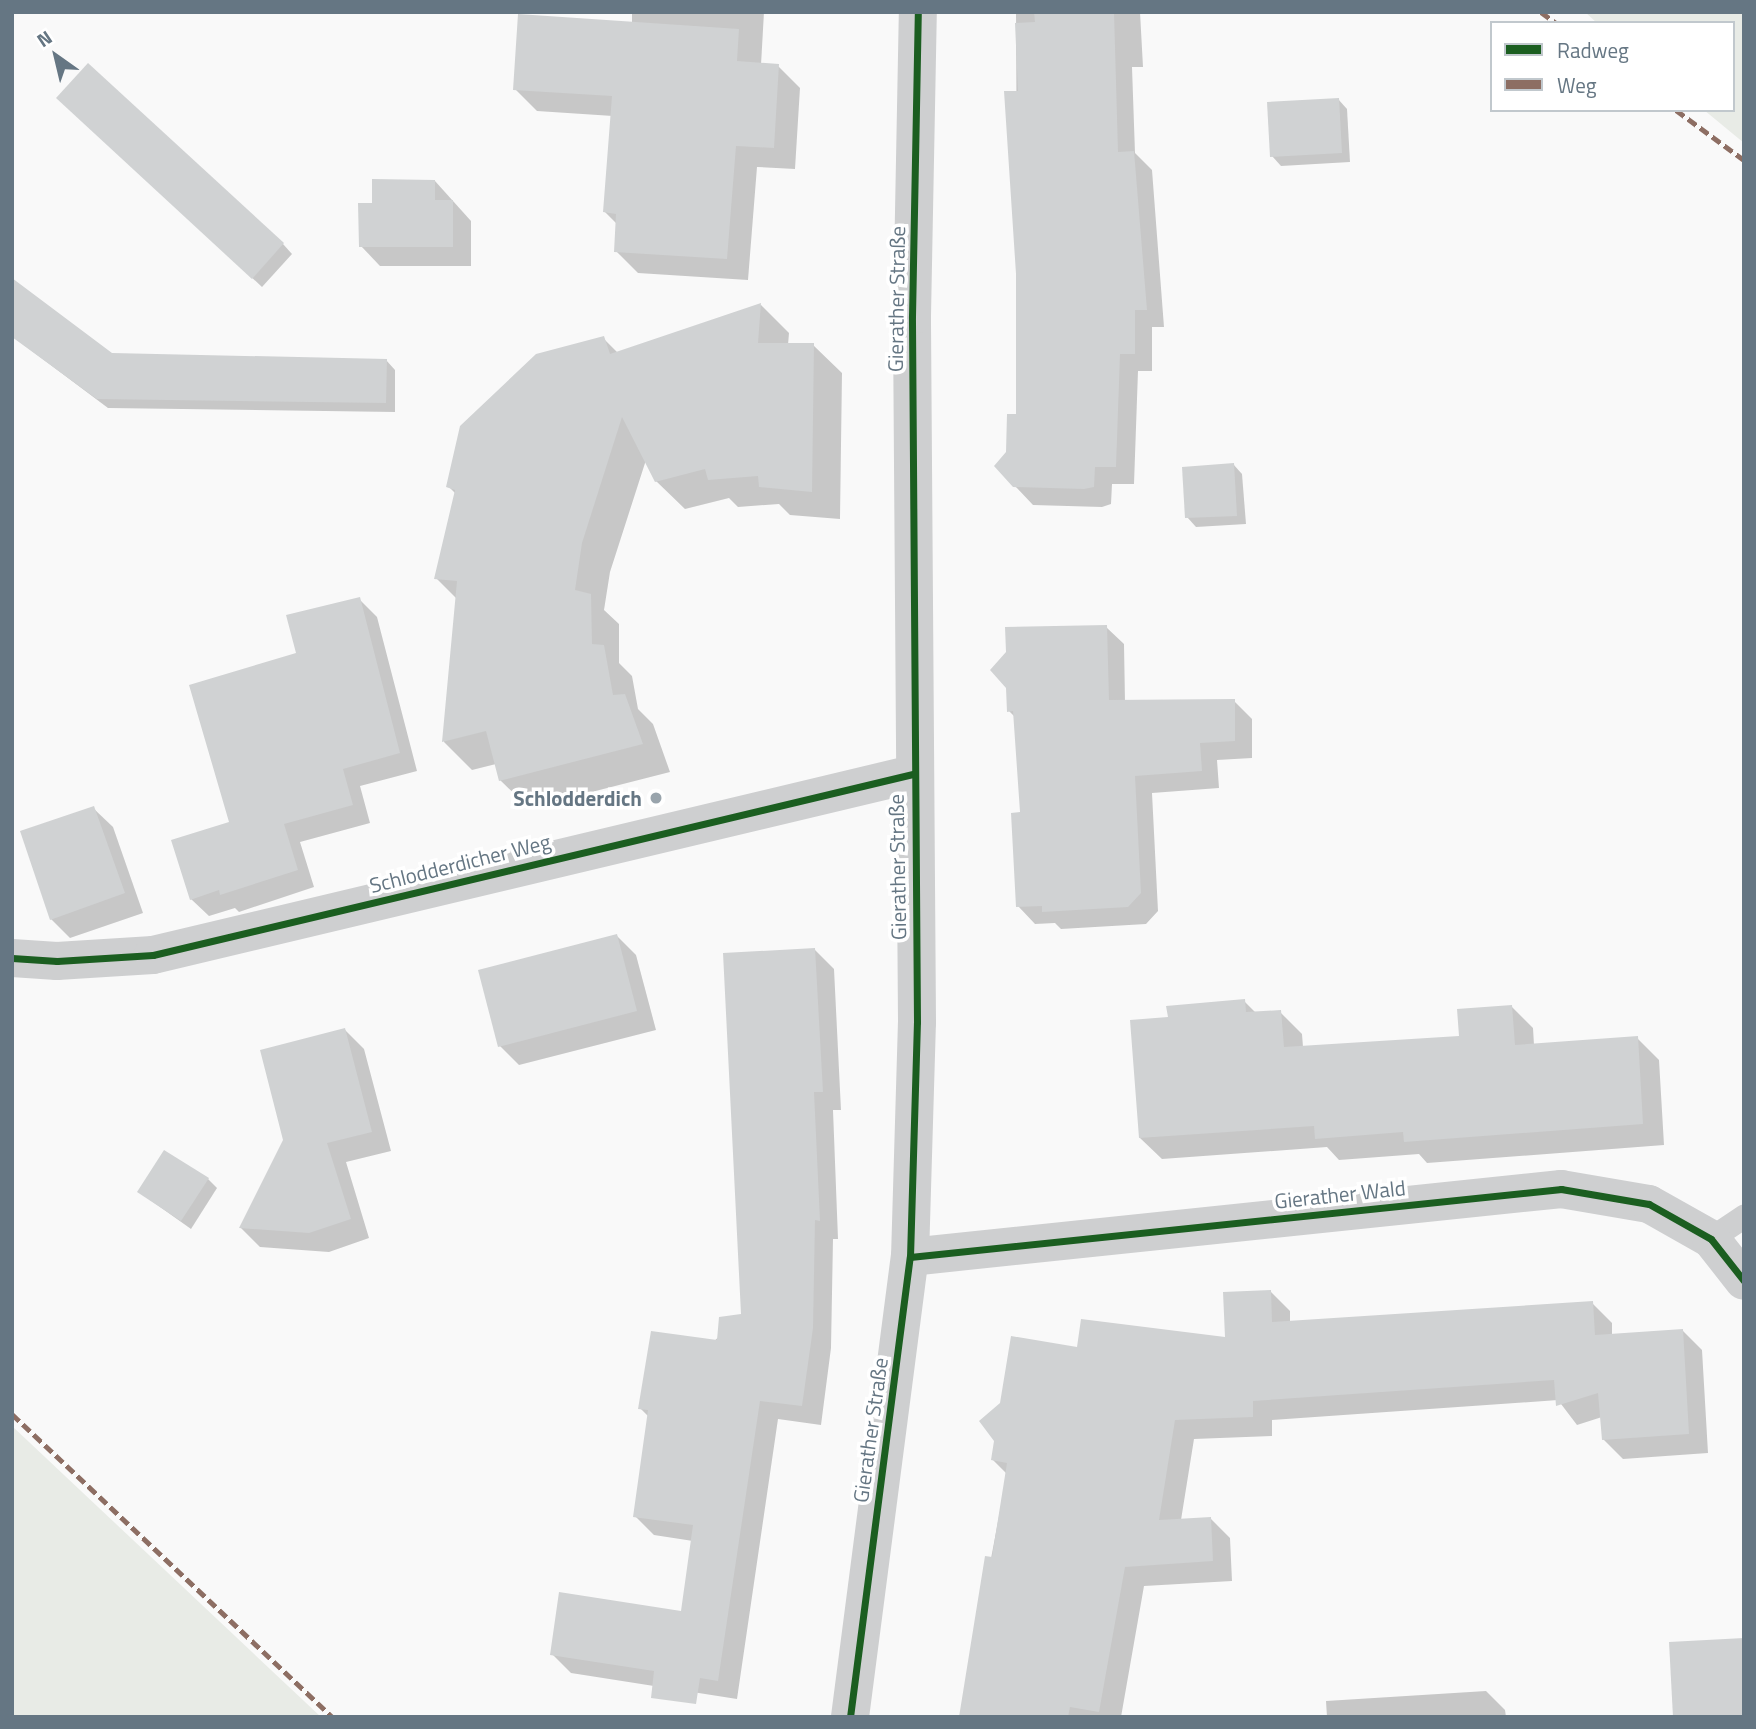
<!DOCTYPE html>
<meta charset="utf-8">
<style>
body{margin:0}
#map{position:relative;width:1756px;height:1729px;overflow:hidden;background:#f9f9f9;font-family:"Titillium Web",sans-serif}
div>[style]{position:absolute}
.green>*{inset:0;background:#e8ebe6}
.shadow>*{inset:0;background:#0003}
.building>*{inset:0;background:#d0d2d3}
.service>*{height:24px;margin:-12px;padding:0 12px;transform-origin:12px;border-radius:12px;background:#cecfd0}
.minor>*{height:38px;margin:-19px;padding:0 19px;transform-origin:19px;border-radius:19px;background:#cecfd0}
.tertiary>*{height:38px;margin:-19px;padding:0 19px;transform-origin:19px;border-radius:19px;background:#cecfd0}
.quiet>*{height:5px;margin-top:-2.5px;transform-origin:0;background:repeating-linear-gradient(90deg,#8d6e63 0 10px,transparent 0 15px)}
.cycleway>*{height:7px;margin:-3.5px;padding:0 3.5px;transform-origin:3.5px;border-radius:3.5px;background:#1b5e20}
.dots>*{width:19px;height:19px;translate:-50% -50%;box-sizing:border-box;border:4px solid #fff;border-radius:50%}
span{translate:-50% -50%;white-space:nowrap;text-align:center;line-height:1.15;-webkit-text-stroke:7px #fff;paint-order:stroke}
.street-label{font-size:21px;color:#657683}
.poi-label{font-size:21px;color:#657683;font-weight:700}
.right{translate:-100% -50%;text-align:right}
.frame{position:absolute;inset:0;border:14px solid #657683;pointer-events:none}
.legend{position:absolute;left:1490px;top:21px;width:245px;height:91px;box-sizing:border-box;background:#fff;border:2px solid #c1c8cd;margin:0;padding:9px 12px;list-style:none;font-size:21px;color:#657683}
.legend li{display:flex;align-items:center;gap:14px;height:35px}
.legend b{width:35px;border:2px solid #c1c8cd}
.north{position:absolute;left:21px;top:21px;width:70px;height:70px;-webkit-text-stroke:5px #fff;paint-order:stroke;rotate:326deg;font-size:19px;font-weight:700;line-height:28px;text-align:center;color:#657683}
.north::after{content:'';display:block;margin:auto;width:24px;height:32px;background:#657683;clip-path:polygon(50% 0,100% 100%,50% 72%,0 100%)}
</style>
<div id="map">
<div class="green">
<i style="clip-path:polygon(1585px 12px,1744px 12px,1744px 143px,1704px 110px,1733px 110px,1733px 23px,1597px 23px)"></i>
<i style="clip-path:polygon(12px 1426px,321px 1717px,12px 1717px)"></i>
</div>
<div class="shadow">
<i style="clip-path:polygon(632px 12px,764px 12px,761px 65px,778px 66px,800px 88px,795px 169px,757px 167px,748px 280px,638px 273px,616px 251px,617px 224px,605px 212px,613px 116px,537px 111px,515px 89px,632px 24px)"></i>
<i style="clip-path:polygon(1016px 12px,1140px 12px,1143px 67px,1132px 67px,1135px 153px,1152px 170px,1164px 327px,1152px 327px,1152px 371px,1138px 371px,1134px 484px,1112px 484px,1111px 504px,1102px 507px,1033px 505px,1015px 486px,1008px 453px,1018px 416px)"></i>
<i style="clip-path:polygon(1338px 99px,1347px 109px,1350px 162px,1281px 166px,1272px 156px)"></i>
<i style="clip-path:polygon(68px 107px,283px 244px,292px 254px,262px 287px)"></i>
<i style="clip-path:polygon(435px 181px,471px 221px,471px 266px,380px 266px,361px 246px,373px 205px)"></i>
<i style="clip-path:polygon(761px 305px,789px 333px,788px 345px,813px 345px,842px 373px,840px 519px,790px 515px,779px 504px,738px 507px,729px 498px,685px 509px,656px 481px,646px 460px,610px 572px,604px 610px,619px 624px,619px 663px,632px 676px,638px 709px,653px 724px,670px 772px,529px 808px,500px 780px,496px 764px,472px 770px,444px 742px,457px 599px,436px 578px,456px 494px,448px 486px,603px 338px,618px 353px)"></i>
<i style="clip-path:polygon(12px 336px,112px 355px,386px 360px,395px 370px,395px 412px,108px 408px)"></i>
<i style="clip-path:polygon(1233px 464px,1242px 474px,1246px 524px,1196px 527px,1187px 517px)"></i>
<i style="clip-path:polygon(359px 599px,377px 617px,417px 771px,360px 786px,370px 823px,300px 842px,314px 887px,239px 912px,235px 908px,209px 916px,191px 899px,232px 823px,298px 654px)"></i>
<i style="clip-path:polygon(1106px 627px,1124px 644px,1125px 702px,1234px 701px,1252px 719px,1252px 758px,1217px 760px,1219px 788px,1152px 793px,1158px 911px,1146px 924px,1061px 929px,1055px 923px,1035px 924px,1018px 906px,1022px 814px,1015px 717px,1009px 711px)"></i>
<i style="clip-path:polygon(93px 808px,113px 827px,143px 913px,70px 938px,51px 919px)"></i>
<i style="clip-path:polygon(617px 936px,636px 955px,656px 1030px,519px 1065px,500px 1046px)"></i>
<i style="clip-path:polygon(815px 950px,834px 969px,841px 1110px,833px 1110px,838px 1239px,833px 1239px,831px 1348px,821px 1425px,778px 1419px,737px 1699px,571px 1673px,552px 1654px,683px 1613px,693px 1541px,654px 1535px,635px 1516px,649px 1417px,640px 1408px,743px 1315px)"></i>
<i style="clip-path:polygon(1244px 1001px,1256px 1013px,1280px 1012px,1302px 1034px,1303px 1047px,1461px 1038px,1511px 1006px,1533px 1028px,1534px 1045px,1637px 1038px,1659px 1060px,1664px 1145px,1427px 1163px,1419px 1154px,1339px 1160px,1327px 1147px,1162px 1159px,1140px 1138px,1170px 1019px)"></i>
<i style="clip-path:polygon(345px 1030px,364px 1049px,391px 1151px,346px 1162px,369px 1238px,329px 1252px,260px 1247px,241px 1228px)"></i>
<i style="clip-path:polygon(208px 1179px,217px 1188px,191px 1229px,139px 1192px)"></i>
<i style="clip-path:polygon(1270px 1291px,1290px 1311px,1290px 1323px,1592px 1303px,1612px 1323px,1612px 1335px,1682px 1330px,1702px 1350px,1708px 1453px,1623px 1459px,1603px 1439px,1602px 1417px,1577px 1425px,1558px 1400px,1272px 1420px,1272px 1436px,1194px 1439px,1181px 1520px,1210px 1518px,1230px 1538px,1232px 1581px,1144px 1586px,1121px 1717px,961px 1717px,1007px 1474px,993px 1460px,1078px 1349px,1227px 1339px)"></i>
<i style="clip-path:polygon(1486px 1691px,1505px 1710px,1506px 1717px,1327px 1717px,1326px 1701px)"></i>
</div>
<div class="building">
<i style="clip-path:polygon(1034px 12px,1114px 12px,1118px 152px,1134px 151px,1147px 310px,1135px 310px,1135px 354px,1120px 354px,1116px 467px,1095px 467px,1094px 487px,1084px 489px,1013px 487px,994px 466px,1006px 452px,1007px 414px,1016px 414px,1016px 274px,1004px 91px,1018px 91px,1015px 23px,1035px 22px)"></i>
<i style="clip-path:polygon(518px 14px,739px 29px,737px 61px,779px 64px,774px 148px,736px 146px,727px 259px,614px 252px,616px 214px,603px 212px,612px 96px,513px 90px)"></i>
<i style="clip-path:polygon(88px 63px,284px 243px,252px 279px,56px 98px)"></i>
<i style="clip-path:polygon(1339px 98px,1342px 153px,1270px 157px,1267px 102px)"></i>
<i style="clip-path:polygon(372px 179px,435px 180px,435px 200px,453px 200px,453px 247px,359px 247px,358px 203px,372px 203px)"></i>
<i style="clip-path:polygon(12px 278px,112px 353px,387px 359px,386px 403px,97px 399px,12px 337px)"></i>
<i style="clip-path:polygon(761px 303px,758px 343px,814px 343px,812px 492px,759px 487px,758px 476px,708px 480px,705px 469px,655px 482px,622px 417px,582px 543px,575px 590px,591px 594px,592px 644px,604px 645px,613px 695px,625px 694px,643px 744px,499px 781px,486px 731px,442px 742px,457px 581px,434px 579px,455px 490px,446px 487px,460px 426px,536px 354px,604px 336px,610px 354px)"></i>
<i style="clip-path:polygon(1234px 463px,1237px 516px,1185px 518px,1182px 467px)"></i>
<i style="clip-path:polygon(360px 597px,400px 753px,343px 769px,353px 805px,284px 824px,298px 870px,220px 895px,219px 890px,190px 900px,171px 840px,229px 822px,189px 685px,296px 653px,286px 615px)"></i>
<i style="clip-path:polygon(1107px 625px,1109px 700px,1235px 699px,1235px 741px,1200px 743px,1202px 771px,1135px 776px,1141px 893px,1128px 907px,1042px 912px,1042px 906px,1016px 907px,1011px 813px,1020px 812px,1013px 711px,1007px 712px,1006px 688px,990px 670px,1006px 652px,1005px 627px)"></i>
<i style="clip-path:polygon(94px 806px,125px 893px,50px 920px,20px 831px)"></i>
<i style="clip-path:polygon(617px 934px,637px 1011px,498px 1047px,478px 970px)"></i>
<i style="clip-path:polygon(815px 948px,823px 1092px,814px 1092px,820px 1221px,815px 1220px,813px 1328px,802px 1406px,760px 1401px,718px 1681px,700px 1678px,696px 1704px,651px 1698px,654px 1671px,550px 1655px,559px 1592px,681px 1611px,693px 1525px,633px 1517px,648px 1410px,638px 1409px,651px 1331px,717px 1340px,719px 1317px,741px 1314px,723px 953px)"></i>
<i style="clip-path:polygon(1245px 999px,1246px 1012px,1281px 1010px,1284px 1047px,1459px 1036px,1457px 1009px,1512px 1005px,1515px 1045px,1638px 1036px,1643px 1124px,1404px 1142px,1403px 1132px,1315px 1139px,1314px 1126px,1139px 1138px,1130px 1020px,1168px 1017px,1166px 1006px)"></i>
<i style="clip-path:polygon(345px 1028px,372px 1132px,327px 1143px,351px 1219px,309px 1233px,239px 1228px,283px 1140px,260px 1050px)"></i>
<i style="clip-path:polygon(164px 1150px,209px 1178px,181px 1221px,137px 1192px)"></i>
<i style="clip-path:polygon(1271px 1290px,1272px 1322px,1593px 1301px,1595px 1335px,1683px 1329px,1689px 1434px,1602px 1440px,1598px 1393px,1556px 1406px,1554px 1380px,1253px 1401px,1253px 1417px,1175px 1420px,1159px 1520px,1211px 1517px,1213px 1561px,1125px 1567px,1099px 1712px,1070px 1707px,1068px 1717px,959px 1717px,985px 1556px,992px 1557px,1007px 1463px,991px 1460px,994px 1441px,979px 1421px,1000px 1403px,1011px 1336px,1077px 1347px,1081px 1319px,1225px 1337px,1223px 1292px)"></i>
<i style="clip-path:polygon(1744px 1638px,1744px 1717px,1673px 1717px,1669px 1642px)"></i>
</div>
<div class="service">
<i style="left:1711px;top:1239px;width:40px;rotate:-34deg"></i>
</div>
<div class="minor">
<i style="left:12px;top:958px;width:45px;rotate:3.8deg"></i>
<i style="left:57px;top:961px;width:96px;rotate:-3.6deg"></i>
<i style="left:153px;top:955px;width:781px;rotate:-13.4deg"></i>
<i style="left:910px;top:1257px;width:655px;rotate:-5.96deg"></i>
<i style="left:1561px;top:1189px;width:89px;rotate:9.7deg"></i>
<i style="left:1649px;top:1204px;width:71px;rotate:29.4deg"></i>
<i style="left:1711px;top:1239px;width:53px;rotate:51.8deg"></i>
</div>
<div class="tertiary">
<i style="left:850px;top:1717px;width:464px;rotate:-82.6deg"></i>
<i style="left:910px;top:1257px;width:235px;rotate:-88.3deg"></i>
<i style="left:917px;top:1022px;width:706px;rotate:-90.41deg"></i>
<i style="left:912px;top:316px;width:304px;rotate:-88.9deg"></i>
</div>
<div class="quiet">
<i style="left:1541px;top:12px;width:19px;rotate:36deg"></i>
<i style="left:1676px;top:110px;width:84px;rotate:36.3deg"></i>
<i style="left:12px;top:1414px;width:441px;rotate:43.4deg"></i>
</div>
<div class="cycleway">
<i style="left:12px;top:958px;width:45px;rotate:3.8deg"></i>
<i style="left:57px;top:961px;width:96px;rotate:-3.6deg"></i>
<i style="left:153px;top:955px;width:781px;rotate:-13.4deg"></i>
<i style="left:910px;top:1257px;width:655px;rotate:-5.96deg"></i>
<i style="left:1561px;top:1189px;width:89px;rotate:9.7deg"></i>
<i style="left:1649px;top:1204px;width:71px;rotate:29.4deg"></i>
<i style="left:1711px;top:1239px;width:53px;rotate:51.8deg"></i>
<i style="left:850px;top:1717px;width:464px;rotate:-82.6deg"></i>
<i style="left:910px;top:1257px;width:235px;rotate:-88.3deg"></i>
<i style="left:917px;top:1022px;width:706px;rotate:-90.41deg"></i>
<i style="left:912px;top:316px;width:304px;rotate:-88.9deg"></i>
</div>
<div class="dots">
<i style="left:656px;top:798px;background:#99a4ac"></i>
</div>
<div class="street-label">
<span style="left:896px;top:299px;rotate:-89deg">Gierather Straße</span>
<span style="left:460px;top:863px;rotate:-14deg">Schlodderdicher Weg</span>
<span style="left:897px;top:867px;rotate:-91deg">Gierather Straße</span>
<span style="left:1340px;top:1194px;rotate:-6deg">Gierather Wald</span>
<span style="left:870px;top:1430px;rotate:-82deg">Gierather Straße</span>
</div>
<div class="poi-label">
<span class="right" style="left:642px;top:798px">Schlodderdich</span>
</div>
<div class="frame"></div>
<ul class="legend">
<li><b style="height:9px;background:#1b5e20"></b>Radweg</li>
<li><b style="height:9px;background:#8d6e63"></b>Weg</li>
</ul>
<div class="north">N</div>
</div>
